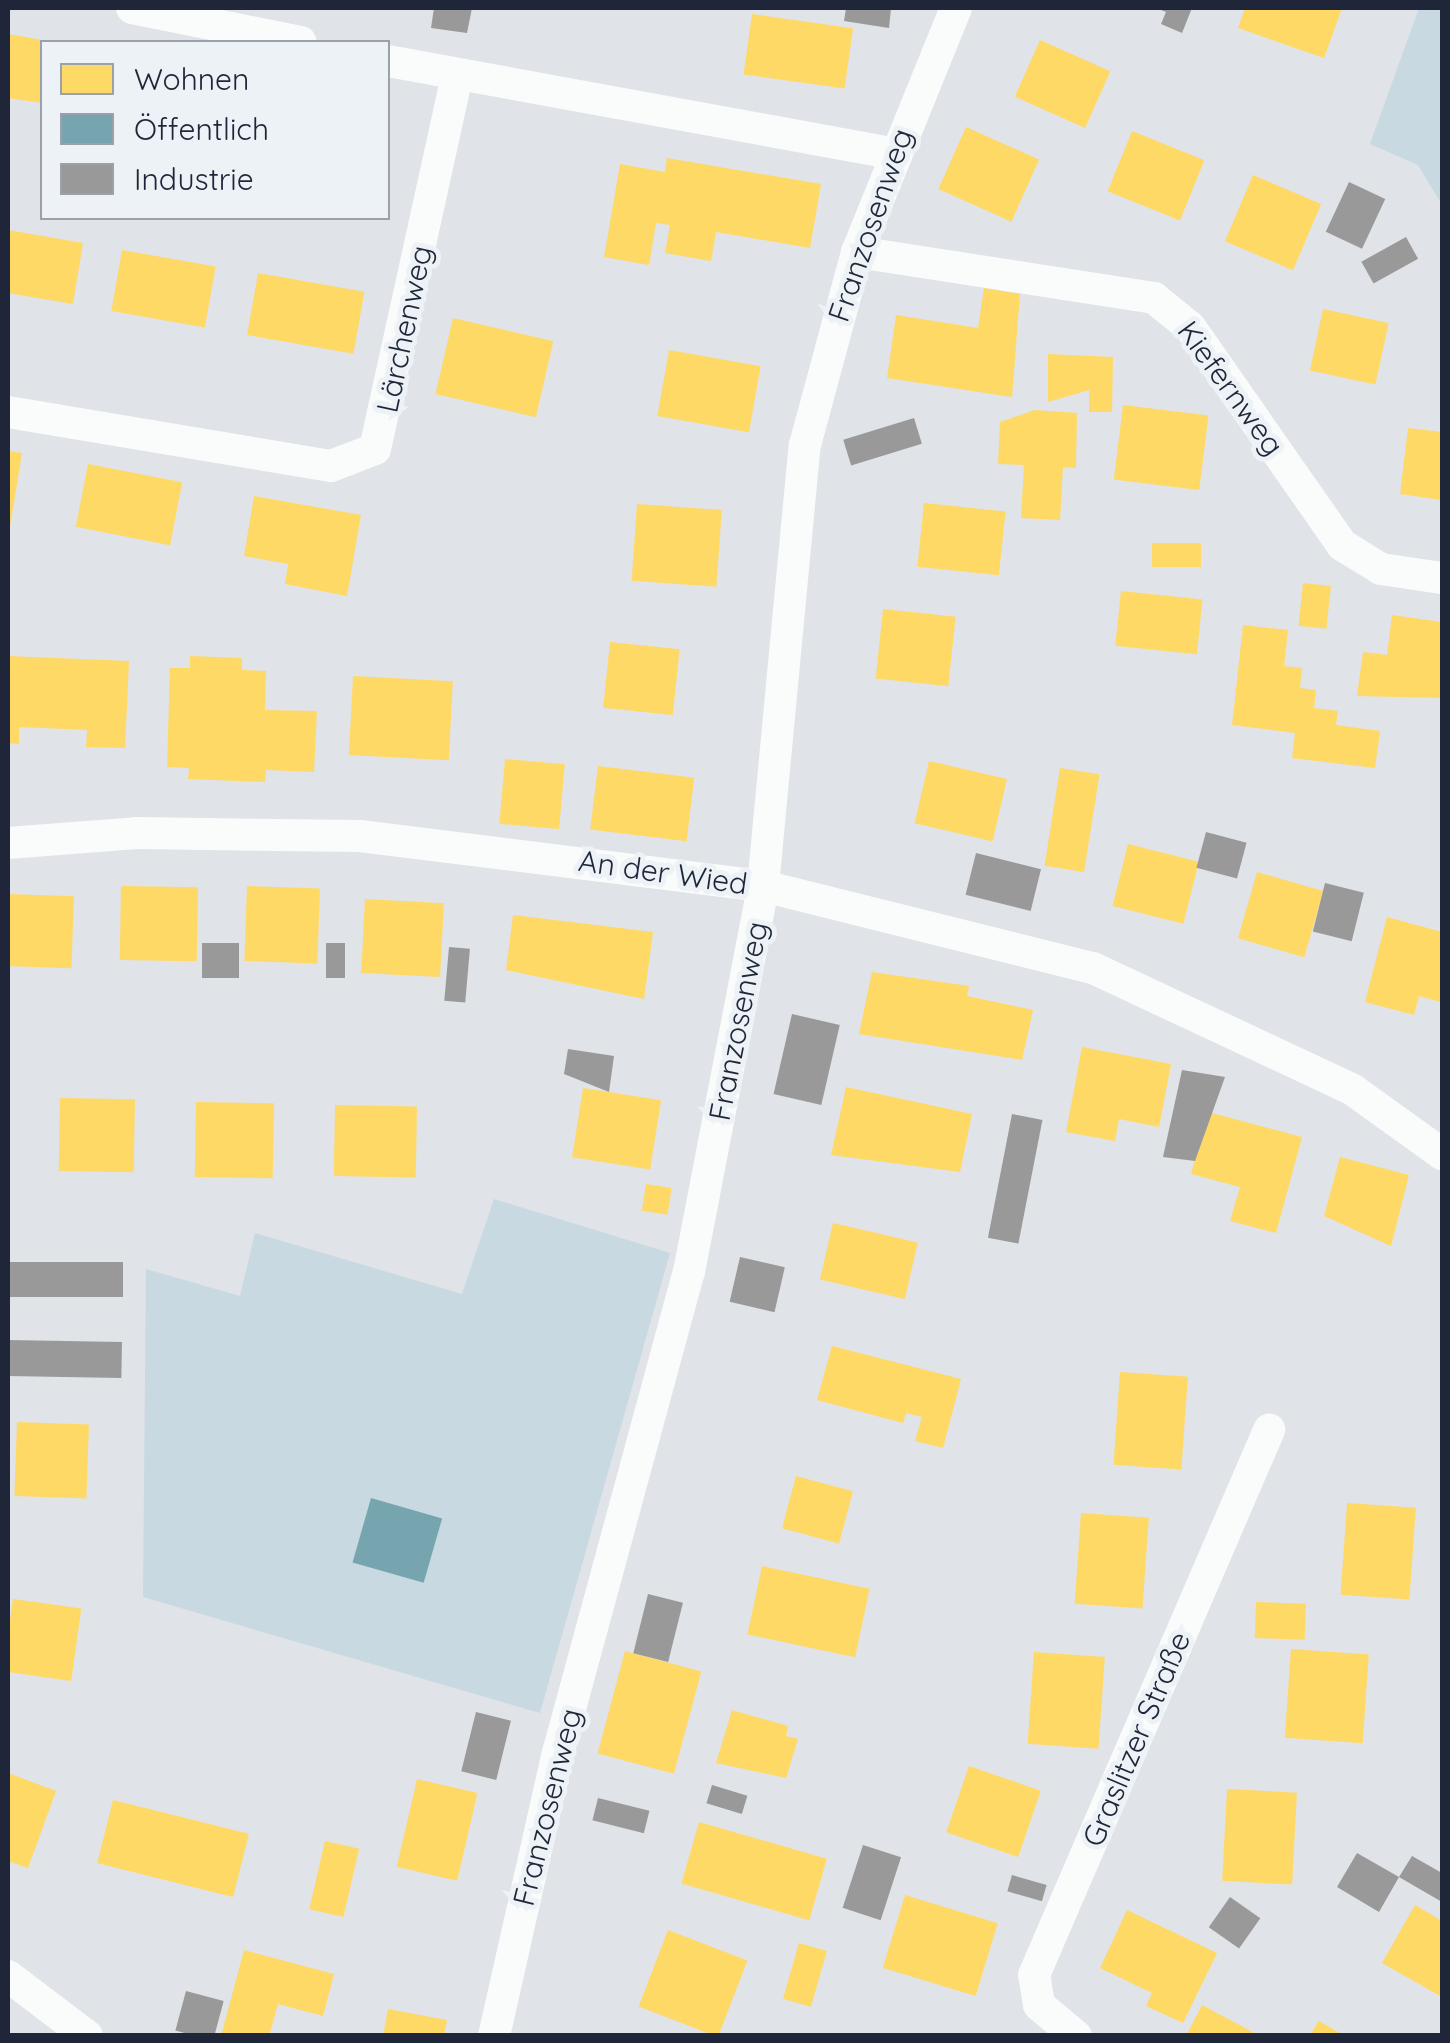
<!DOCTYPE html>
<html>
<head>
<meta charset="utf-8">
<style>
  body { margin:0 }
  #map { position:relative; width:1450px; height:2043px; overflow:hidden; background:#e0e3e7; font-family:Quicksand,sans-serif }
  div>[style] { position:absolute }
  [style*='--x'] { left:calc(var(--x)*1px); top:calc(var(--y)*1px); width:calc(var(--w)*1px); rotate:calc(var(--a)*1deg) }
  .green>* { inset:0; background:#c8d9e1 }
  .homes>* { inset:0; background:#ffd966; transform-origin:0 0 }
  .public>* { inset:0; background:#76a5af; transform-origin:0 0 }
  .industry>* { inset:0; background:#999; transform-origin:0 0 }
  .minor>* { height:32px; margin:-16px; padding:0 16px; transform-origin:16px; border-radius:16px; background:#fafbfb }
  span { translate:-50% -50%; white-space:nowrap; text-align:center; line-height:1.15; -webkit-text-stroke:10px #edf2f6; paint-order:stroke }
  .street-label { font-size:30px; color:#1f2639 }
  .frame { position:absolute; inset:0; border:10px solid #1f2639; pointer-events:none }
  .legend { position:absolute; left:40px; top:40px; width:350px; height:180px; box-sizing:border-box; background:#edf2f6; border:2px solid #9ba0aa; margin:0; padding:12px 18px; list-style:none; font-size:30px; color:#1f2639 }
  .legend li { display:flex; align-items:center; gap:20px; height:50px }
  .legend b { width:50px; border:2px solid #9ba0aa }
</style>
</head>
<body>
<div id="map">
  <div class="green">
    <div style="clip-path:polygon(1419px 8px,1442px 8px,1442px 205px,1418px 165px,1370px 144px)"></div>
    <div style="clip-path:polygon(494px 1199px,670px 1253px,540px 1713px,143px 1597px,146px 1269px,240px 1296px,255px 1233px,462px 1294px)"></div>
  </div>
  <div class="homes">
    <div style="clip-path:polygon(1245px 8px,1342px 8px,1324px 58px,1238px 28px)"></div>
    <div style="left:752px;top:14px;width:102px;height:61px;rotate:8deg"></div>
    <div style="clip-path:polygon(8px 34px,42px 40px,42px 103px,8px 98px)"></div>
    <div style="left:1040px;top:40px;width:77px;height:62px;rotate:24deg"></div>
    <div style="left:966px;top:127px;width:80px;height:68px;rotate:24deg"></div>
    <div style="left:1132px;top:131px;width:78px;height:65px;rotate:22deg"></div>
    <div style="clip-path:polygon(667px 158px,821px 184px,810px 248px,716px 232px,711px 261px,665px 253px,670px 225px,656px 223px,649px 265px,604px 257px,620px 164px,665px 172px)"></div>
    <div style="left:1253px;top:175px;width:74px;height:72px;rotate:23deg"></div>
    <div style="clip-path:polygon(8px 230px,83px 243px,73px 304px,8px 293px)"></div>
    <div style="left:122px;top:250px;width:95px;height:62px;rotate:10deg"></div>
    <div style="left:258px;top:273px;width:108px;height:63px;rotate:10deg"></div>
    <div style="clip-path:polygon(984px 288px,1020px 294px,1012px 397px,887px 378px,896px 315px,978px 328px)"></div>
    <div style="left:1323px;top:309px;width:67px;height:63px;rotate:12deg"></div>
    <div style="left:453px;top:318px;width:103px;height:78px;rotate:13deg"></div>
    <div style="left:669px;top:350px;width:93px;height:67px;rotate:10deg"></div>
    <div style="clip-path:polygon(1048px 354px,1113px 357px,1112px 412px,1089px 412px,1089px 390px,1048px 402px)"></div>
    <div style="left:1123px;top:405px;width:86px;height:75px;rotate:7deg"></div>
    <div style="clip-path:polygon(1035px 410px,1077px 413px,1076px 468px,1063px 467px,1060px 520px,1021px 518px,1024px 465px,998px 464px,1000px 422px)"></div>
    <div style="clip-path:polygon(1408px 428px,1442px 432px,1442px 500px,1400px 494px)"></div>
    <div style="clip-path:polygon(8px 451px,22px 453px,10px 527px,8px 527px)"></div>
    <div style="left:88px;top:464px;width:96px;height:64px;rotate:11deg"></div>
    <div style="clip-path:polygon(254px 496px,361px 515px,347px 596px,285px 584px,288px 564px,244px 556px)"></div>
    <div style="left:924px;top:503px;width:82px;height:64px;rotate:6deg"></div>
    <div style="left:637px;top:504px;width:85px;height:77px;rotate:4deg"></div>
    <div style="left:1152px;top:543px;width:49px;height:24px"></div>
    <div style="left:1303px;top:583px;width:28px;height:43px;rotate:6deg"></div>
    <div style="left:1121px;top:591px;width:82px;height:55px;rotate:6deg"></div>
    <div style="left:883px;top:609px;width:73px;height:70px;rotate:6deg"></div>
    <div style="clip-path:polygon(1392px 615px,1442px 622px,1442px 698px,1357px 696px,1363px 652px,1387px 655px)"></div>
    <div style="clip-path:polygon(1243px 625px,1288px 630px,1284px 666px,1302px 668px,1300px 688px,1316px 690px,1314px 708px,1338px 711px,1336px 725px,1380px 731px,1375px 768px,1292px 758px,1295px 733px,1232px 725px)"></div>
    <div style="left:610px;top:642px;width:70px;height:66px;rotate:6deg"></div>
    <div style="clip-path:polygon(8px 656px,129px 661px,125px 748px,86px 747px,87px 730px,19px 727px,19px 744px,8px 743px)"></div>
    <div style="clip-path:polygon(190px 656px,242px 658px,242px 670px,266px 671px,265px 710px,317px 711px,314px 772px,266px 770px,265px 782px,188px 779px,189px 768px,167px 767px,170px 668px,190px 668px)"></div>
    <div style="left:353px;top:676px;width:100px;height:79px;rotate:3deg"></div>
    <div style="left:505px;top:759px;width:60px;height:65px;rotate:5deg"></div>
    <div style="left:929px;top:761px;width:80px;height:64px;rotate:13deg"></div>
    <div style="left:598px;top:766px;width:97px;height:64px;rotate:7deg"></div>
    <div style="left:1060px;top:768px;width:40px;height:99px;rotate:9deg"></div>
    <div style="left:1128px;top:844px;width:73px;height:64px;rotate:14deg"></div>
    <div style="left:1257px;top:872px;width:69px;height:69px;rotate:16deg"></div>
    <div style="left:121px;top:886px;width:77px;height:74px;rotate:1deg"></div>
    <div style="left:247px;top:886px;width:73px;height:75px;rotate:2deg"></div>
    <div style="left:8px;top:894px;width:66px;height:72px;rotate:2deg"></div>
    <div style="left:365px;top:899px;width:79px;height:74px;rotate:3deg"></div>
    <div style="clip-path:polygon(513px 915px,653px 932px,644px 999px,506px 970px)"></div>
    <div style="clip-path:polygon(1387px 917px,1442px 932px,1441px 1002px,1419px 996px,1414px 1015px,1365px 1002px)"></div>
    <div style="clip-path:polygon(872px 972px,969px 986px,967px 996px,1033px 1010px,1022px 1060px,859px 1034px)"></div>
    <div style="clip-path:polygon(1082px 1047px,1171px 1064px,1159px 1127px,1119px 1119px,1115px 1141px,1066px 1132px)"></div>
    <div style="clip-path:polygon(846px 1087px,972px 1114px,960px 1172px,831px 1155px)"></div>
    <div style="left:583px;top:1088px;width:79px;height:70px;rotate:9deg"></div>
    <div style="left:60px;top:1098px;width:75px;height:73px;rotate:1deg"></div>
    <div style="left:196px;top:1102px;width:78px;height:75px;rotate:1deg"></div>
    <div style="left:335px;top:1105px;width:82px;height:71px;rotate:1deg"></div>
    <div style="clip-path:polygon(1208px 1112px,1302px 1137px,1276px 1233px,1230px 1221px,1240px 1187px,1191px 1174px)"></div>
    <div style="clip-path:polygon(1340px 1157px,1409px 1175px,1391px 1246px,1324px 1216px)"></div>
    <div style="left:646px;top:1184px;width:26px;height:27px;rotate:9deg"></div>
    <div style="left:833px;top:1223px;width:87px;height:58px;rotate:13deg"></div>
    <div style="clip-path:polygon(832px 1346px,961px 1379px,943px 1448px,915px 1441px,922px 1417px,906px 1413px,903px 1423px,817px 1400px)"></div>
    <div style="left:1120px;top:1372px;width:68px;height:93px;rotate:4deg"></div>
    <div style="left:17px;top:1422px;width:72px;height:74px;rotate:2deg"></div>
    <div style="left:796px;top:1476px;width:59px;height:54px;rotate:15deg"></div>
    <div style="left:1347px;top:1503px;width:69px;height:92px;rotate:4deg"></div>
    <div style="left:1081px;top:1513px;width:68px;height:91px;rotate:4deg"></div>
    <div style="left:762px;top:1566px;width:110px;height:70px;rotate:12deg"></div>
    <div style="left:13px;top:1599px;width:69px;height:73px;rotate:8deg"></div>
    <div style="left:1256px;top:1602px;width:50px;height:36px;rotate:2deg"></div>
    <div style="left:1291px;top:1649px;width:78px;height:89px;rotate:4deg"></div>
    <div style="left:625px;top:1651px;width:79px;height:106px;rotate:15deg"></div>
    <div style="left:1034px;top:1652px;width:71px;height:92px;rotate:4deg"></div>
    <div style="clip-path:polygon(732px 1710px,788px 1726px,786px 1736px,798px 1739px,786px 1778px,716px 1763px)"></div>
    <div style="left:969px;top:1766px;width:76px;height:70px;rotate:19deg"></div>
    <div style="clip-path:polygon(8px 1773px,56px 1791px,28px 1868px,8px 1861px)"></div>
    <div style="left:417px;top:1779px;width:62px;height:90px;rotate:13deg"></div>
    <div style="left:1227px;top:1789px;width:70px;height:92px;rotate:3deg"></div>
    <div style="left:113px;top:1800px;width:140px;height:65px;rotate:14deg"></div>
    <div style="left:699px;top:1822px;width:133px;height:64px;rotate:16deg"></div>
    <div style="left:325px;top:1841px;width:35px;height:70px;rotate:13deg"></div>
    <div style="left:905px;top:1895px;width:97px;height:76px;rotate:17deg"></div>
    <div style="clip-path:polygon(1415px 1905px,1442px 1921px,1442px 1997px,1382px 1963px)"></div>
    <div style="clip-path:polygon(1127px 1910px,1217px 1953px,1183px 2023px,1146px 2006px,1152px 1993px,1100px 1968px)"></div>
    <div style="left:668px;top:1930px;width:85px;height:82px;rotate:21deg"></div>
    <div style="left:799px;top:1943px;width:29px;height:58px;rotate:16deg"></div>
    <div style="clip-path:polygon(244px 1950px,334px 1974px,323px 2016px,278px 2004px,269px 2036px,221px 2036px)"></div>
    <div style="clip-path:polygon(1202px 2005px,1260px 2036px,1186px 2036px)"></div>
    <div style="clip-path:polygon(388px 2009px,447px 2020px,444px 2036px,383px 2036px)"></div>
    <div style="clip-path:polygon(1319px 2021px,1345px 2036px,1309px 2036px)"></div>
  </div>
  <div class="public">
    <div style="left:371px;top:1498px;width:74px;height:67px;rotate:16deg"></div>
  </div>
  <div class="industry">
    <div style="clip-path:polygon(434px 8px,472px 8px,467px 33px,431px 28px)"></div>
    <div style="clip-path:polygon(846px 8px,891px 8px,889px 28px,844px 21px)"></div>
    <div style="clip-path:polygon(1156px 8px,1192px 8px,1182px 33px,1161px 24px,1166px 12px)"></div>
    <div style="left:1349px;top:182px;width:40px;height:55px;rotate:25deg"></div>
    <div style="left:1406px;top:237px;width:25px;height:51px;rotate:61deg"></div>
    <div style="left:914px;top:418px;width:27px;height:74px;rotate:73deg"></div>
    <div style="left:1206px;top:832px;width:42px;height:37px;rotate:15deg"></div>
    <div style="left:976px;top:853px;width:67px;height:43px;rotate:14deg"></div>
    <div style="left:1325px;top:883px;width:40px;height:50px;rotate:14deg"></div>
    <div style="left:202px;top:943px;width:37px;height:35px"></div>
    <div style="left:326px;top:943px;width:19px;height:35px"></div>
    <div style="left:449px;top:947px;width:21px;height:54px;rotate:5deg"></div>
    <div style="left:792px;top:1014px;width:49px;height:82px;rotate:13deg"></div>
    <div style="clip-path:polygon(568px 1049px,614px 1056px,609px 1092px,564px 1074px)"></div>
    <div style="clip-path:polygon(1182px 1070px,1225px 1077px,1195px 1161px,1163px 1157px)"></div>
    <div style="left:1012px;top:1114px;width:31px;height:126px;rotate:11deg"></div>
    <div style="left:740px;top:1257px;width:46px;height:46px;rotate:13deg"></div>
    <div style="left:8px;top:1262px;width:115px;height:35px"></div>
    <div style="left:8px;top:1340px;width:114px;height:36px;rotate:1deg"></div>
    <div style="left:648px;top:1594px;width:36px;height:61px;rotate:14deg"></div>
    <div style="left:476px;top:1712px;width:36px;height:61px;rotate:14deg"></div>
    <div style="left:712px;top:1785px;width:37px;height:19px;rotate:17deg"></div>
    <div style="left:598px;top:1798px;width:53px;height:23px;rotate:14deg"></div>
    <div style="left:863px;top:1845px;width:40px;height:66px;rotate:18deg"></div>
    <div style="clip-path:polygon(1357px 1853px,1399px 1877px,1412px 1856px,1442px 1873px,1442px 1902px,1399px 1877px,1379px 1912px,1337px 1887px)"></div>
    <div style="left:1012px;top:1875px;width:36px;height:17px;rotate:16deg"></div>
    <div style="left:1230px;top:1897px;width:37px;height:37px;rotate:35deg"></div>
    <div style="left:186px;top:1991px;width:39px;height:41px;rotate:15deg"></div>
  </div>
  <div class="minor">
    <div style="--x:132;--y:8;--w:172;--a:11.4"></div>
    <div style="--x:388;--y:61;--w:511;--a:10.36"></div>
    <div style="--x:857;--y:252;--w:301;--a:8.8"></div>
    <div style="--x:1154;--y:298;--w:46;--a:38.9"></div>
    <div style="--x:1190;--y:327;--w:266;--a:55.1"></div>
    <div style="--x:1342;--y:545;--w:46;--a:31.6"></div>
    <div style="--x:1381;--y:569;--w:62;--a:8.4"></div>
    <div style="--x:8;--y:412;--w:327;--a:9.5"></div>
    <div style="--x:331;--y:466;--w:47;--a:-21.1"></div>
    <div style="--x:375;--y:449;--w:383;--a:-77.6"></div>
    <div style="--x:8;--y:843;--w:129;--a:-4.4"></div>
    <div style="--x:137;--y:833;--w:223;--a:0.8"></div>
    <div style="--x:360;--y:836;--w:406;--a:7.1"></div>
    <div style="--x:763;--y:886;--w:340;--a:14"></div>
    <div style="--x:1093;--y:968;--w:287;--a:25.1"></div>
    <div style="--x:1353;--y:1090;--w:110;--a:35.7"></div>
    <div style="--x:8;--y:1976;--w:99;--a:37.2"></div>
    <div style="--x:494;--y:2036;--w:290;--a:-77.3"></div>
    <div style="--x:558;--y:1753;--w:499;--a:-74.8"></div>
    <div style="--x:689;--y:1272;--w:393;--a:-79.1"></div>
    <div style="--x:763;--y:886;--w:443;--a:-84.6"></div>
    <div style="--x:805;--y:445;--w:200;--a:-74.9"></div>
    <div style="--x:857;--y:252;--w:263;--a:-67.9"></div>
    <div style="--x:1076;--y:2036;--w:48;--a:-140"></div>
    <div style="--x:1039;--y:2005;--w:30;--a:-99"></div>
    <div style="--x:1034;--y:1975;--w:594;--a:-66.67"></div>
  </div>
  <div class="street-label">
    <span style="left:870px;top:225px;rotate:-71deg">Franzosenweg</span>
    <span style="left:404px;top:329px;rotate:-78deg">Lärchenweg</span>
    <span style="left:1231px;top:388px;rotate:54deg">Kiefernweg</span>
    <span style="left:663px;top:872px;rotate:8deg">An der Wied</span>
    <span style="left:738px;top:1021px;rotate:-79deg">Franzosenweg</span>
    <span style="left:1136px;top:1739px;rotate:-67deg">Graslitzer Straße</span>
    <span style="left:547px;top:1807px;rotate:-76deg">Franzosenweg</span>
  </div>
  <div class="frame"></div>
  <ul class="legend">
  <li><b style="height:28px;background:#ffd966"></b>Wohnen</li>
  <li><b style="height:28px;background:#76a5af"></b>Öffentlich</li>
  <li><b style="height:28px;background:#999"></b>Industrie</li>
  </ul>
</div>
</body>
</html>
